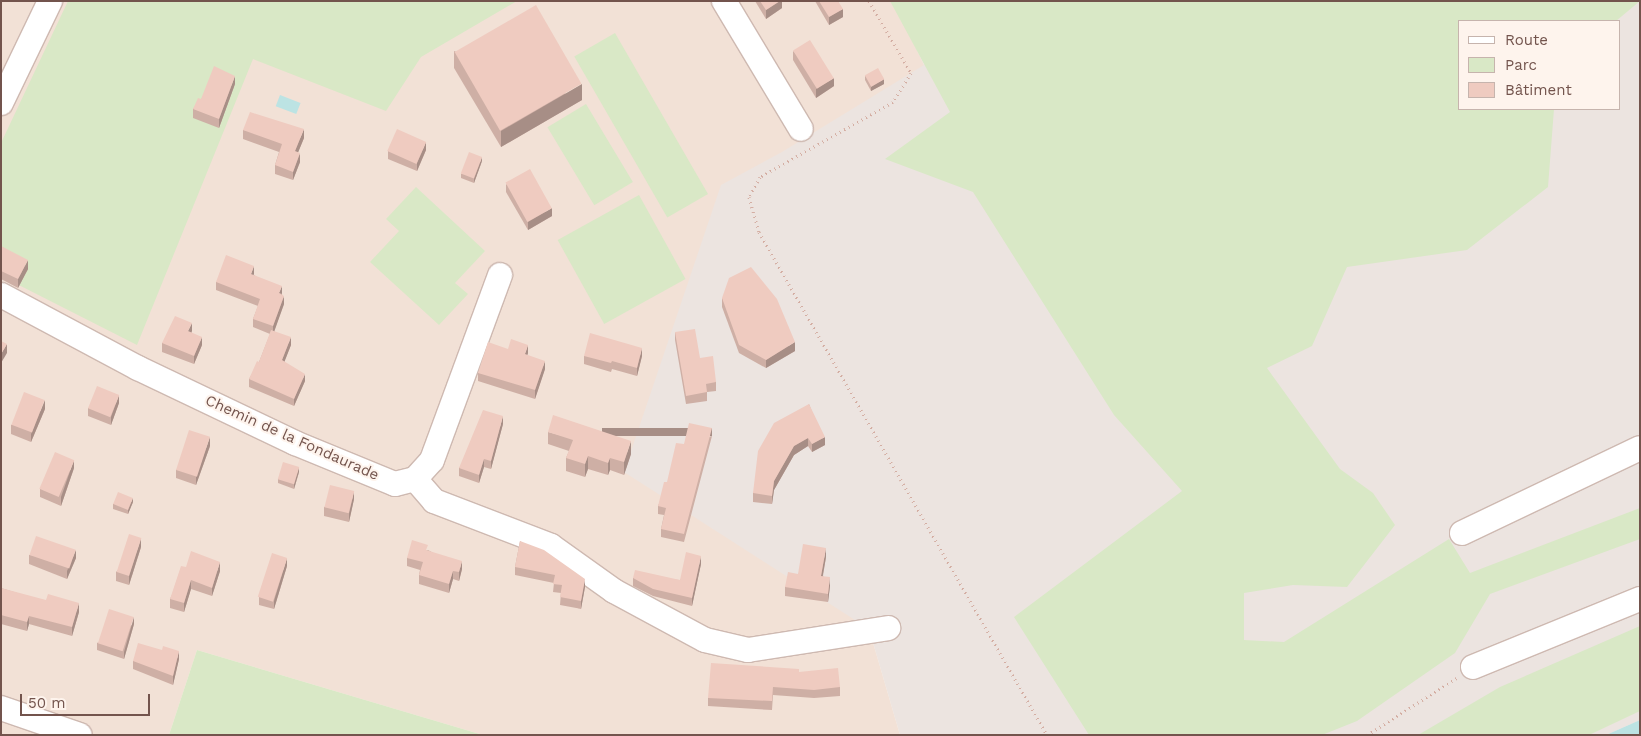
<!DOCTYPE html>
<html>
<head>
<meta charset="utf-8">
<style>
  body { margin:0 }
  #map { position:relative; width:1641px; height:736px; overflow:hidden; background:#fbf0e7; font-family:"Work Sans",sans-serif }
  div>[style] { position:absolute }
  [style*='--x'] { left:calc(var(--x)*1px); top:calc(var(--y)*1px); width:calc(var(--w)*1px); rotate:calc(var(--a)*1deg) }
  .residential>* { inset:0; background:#f2e1d6 }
  .industrial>* { inset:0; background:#ece4e0 }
  .green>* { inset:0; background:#d9e8c6; transform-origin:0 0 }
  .water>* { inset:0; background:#bce3e3; transform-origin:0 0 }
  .path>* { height:3px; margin-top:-1.5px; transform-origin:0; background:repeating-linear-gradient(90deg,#d4aea3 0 1px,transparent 0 5px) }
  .roads { filter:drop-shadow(1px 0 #ceb9b1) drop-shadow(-1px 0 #ceb9b1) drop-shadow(0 1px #ceb9b1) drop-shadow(0 -1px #ceb9b1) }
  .minor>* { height:24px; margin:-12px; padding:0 12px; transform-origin:12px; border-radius:12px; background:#fff }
  .wall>* { inset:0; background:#ceafa5 }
  .shaded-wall>* { inset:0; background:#a78e86; transform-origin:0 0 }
  .building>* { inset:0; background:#efcbc0; transform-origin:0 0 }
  span { translate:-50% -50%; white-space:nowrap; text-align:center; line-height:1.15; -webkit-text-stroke:4px #fef4ed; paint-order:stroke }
  .street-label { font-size:15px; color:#73544d }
  .frame { position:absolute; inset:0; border:2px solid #73544d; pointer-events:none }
  .legend { position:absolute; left:1458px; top:20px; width:162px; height:90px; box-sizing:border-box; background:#fef4ed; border:1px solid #c6b4ad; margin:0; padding:6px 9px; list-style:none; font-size:15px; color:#73544d }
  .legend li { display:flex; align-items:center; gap:10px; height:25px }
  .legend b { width:25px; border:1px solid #c6b4ad }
  .scale { position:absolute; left:20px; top:694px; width:130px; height:22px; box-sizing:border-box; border:2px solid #73544d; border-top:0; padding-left:6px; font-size:15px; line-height:18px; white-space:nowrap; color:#73544d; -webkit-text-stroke:4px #fef4ed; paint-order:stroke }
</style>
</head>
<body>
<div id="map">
  <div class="residential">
    <div style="clip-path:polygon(1px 1px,893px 1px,928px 73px,869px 629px,900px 735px,483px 735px,197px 650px,169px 735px,1px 735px)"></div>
  </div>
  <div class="industrial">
    <div style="clip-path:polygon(evenodd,893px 1px,1640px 1px,1640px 720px,1606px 735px,900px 735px,869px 629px,624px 472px,721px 185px,782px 152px,924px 65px,893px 1px,1460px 21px,1620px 21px,1620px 109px,1460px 109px,1460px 21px)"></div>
  </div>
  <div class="green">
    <div style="clip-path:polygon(68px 1px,517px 1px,421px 57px,386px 111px,253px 59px,137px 345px,1px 276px,1px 143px)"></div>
    <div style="clip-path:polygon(890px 1px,1640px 1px,1616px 21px,1460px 21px,1460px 109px,1554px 109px,1548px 187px,1467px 250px,1347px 267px,1312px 346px,1267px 368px,1340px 469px,1373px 493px,1395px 525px,1347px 587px,1293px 585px,1244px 593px,1244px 640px,1284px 642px,1449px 539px,1470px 573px,1640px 508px,1640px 539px,1490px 594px,1455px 653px,1357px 721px,1322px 735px,1089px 735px,1014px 617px,1182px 491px,1114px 415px,973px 192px,885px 159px,950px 112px)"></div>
    <div style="left:615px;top:33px;width:186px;height:47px;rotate:60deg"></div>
    <div style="left:586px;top:104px;width:91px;height:45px;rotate:59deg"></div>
    <div style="clip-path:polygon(416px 187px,485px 251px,455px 283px,468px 294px,439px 325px,370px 262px,399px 231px,386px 219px)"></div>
    <div style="left:639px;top:195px;width:96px;height:93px;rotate:61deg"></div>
    <div style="clip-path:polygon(1640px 626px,1640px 711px,1589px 735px,1418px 735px,1500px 687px)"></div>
    <div style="clip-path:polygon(197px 650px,483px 735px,169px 735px)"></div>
  </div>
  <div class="water">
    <div style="left:280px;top:95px;width:22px;height:12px;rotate:21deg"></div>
    <div style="clip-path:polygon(1640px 720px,1640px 735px,1606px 735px)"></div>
  </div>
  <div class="path">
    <div style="--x:869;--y:1;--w:83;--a:59.7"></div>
    <div style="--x:911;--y:73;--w:34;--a:122"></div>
    <div style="--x:893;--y:102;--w:153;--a:150.6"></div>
    <div style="--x:760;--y:177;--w:23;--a:119"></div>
    <div style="--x:749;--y:197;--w:36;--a:74"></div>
    <div style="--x:759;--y:232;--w:580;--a:60.21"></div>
    <div style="--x:1367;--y:735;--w:108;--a:-32.5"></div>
  </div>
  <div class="roads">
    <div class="minor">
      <div style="--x:724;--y:1;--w:149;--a:59"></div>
      <div style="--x:1;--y:103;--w:113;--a:-64.3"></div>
      <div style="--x:1;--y:295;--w:155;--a:28.1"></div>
      <div style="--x:138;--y:368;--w:174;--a:25.5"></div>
      <div style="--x:295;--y:443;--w:108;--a:22.3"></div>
      <div style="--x:395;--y:484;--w:21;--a:-14"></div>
      <div style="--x:415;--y:479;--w:29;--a:49"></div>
      <div style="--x:434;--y:501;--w:125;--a:21"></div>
      <div style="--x:551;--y:546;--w:77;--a:35.5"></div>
      <div style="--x:614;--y:591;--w:103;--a:28.3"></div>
      <div style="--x:705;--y:640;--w:44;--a:13.1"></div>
      <div style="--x:748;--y:650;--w:142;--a:-8.9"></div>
      <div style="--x:415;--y:479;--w:25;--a:-48"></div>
      <div style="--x:432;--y:460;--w:197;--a:-69.8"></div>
      <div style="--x:1462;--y:533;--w:197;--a:-25.5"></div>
      <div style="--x:1473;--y:667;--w:180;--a:-22.2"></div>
      <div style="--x:1;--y:708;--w:83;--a:18.9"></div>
    </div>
  </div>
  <div class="wall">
    <div style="clip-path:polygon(755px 1px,782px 1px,782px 8px,766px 19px)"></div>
    <div style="clip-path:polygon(815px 1px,838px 1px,843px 17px,829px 25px)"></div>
    <div style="clip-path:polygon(454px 51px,582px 100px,501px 147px,454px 68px)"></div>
    <div style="clip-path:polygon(793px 51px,834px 86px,816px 98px,793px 60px)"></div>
    <div style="clip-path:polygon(865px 76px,884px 84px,871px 91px,865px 80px)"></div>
    <div style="clip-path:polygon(235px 84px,219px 128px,193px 118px,193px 109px,201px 99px)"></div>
    <div style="clip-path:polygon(243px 130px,304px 138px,298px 152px,300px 162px,293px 180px,275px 174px,275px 165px,279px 152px,243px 139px)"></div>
    <div style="clip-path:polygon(426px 150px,417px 171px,388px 159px,388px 151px)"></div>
    <div style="clip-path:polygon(482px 161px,474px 183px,461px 178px,461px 174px)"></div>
    <div style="clip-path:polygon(506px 184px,552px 216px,528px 230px,506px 192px)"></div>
    <div style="clip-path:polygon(1px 246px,28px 269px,18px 288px,1px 279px)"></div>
    <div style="clip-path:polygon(254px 275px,282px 294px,284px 304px,274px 331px,291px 345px,284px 362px,305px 381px,294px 406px,249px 387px,249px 379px,259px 362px,270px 334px,253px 327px,253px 319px,258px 306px,216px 290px,216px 282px)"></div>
    <div style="clip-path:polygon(722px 298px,795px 351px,766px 368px,739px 353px,722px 307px)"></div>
    <div style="clip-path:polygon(192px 331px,191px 332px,202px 345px,194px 364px,162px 352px,162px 343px)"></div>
    <div style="clip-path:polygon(675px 332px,716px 382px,716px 391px,707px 392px,707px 401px,686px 404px,675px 340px)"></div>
    <div style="clip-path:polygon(508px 349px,528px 353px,527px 355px,545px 369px,535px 399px,478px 381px,478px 373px)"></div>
    <div style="clip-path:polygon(584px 356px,642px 356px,637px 376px,612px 369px,611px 372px,584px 364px)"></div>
    <div style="clip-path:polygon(119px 403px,111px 425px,88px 416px,88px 408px)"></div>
    <div style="clip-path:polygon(809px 404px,825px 445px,812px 452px,808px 446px,794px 455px,774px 490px,772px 504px,753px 502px,753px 493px)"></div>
    <div style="clip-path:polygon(45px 409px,31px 442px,11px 434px,11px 425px)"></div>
    <div style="clip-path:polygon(503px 424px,491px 469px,484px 467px,479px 483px,459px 476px,459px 468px)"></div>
    <div style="clip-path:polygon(548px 432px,631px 454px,624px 475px,610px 470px,608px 475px,588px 469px,585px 477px,566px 471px,566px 458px,569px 451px,548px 444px)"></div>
    <div style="clip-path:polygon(712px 436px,684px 542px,661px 537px,661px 529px,664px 515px,658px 514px,658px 506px,684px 444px)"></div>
    <div style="clip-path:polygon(210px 446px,196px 485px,176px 478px,176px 470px)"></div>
    <div style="clip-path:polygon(74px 468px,61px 506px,40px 497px,40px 489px)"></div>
    <div style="clip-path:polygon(299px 472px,294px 489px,278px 483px,278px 479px)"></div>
    <div style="clip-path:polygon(354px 499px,349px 522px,324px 516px,324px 507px)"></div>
    <div style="clip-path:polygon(133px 502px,128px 514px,113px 509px,113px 504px)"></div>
    <div style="clip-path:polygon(520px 541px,585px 587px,581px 609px,560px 605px,561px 593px,553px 592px,554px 583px,515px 575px,515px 567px)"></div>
    <div style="clip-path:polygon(141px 547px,129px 585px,116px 581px,116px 572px)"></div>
    <div style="clip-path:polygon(428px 550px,462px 569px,459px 581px,453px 579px,449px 593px,419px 584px,419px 575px,420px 570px,407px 566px,407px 558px)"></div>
    <div style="clip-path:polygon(29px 555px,76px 558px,67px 579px,29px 564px)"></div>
    <div style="clip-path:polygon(826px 557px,823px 576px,830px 586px,828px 602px,785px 596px,785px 587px,798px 574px)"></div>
    <div style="clip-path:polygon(701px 564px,692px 606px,653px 596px,633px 586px,633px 578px,680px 580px)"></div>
    <div style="clip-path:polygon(287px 566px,274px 609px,259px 605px,259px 597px)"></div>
    <div style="clip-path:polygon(186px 567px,220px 571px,212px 596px,191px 589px,184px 612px,170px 608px,170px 599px)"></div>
    <div style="clip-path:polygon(1px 588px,79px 612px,72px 636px,29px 624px,27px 631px,1px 624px)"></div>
    <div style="clip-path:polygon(134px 624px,124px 659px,97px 650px,97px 643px)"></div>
    <div style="clip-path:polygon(162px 650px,179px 659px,173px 685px,133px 669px,133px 661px)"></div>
    <div style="clip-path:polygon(799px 672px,840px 687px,840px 696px,814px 698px,773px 695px,772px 710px,708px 706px,708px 698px)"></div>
  </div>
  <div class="shaded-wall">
    <div style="clip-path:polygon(780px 1px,782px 1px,782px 8px,766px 19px,766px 10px)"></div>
    <div style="clip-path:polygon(843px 9px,843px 17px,829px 25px,829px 17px)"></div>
    <div style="clip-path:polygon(235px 76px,235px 84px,219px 128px,219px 119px)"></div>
    <div style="clip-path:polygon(834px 78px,834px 86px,816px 98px,816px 89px)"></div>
    <div style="clip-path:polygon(884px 79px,884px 84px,871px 91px,871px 87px)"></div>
    <div style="clip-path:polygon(582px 84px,582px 100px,501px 147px,501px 131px)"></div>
    <div style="clip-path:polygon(304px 129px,304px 138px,295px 160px,295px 151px)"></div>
    <div style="clip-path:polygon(426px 142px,426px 150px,417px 171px,417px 163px)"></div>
    <div style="clip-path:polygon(300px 153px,300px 162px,293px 180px,293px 172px)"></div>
    <div style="clip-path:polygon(482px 157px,482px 161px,474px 183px,474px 179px)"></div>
    <div style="clip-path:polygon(552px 208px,552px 216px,528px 230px,528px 222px)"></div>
    <div style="clip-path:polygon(28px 260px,28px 269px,18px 288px,18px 279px)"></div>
    <div style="clip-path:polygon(254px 266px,254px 274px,251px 282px,251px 274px)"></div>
    <div style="clip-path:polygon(282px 286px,282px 294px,279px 293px)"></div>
    <div style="clip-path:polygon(284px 296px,284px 304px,273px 335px,273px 326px)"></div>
    <div style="clip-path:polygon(192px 323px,192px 331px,188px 340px,188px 331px)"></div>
    <div style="clip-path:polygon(202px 337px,202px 345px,194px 364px,194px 356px)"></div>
    <div style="clip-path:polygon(291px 337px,291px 345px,282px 368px,282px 360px)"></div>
    <div style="clip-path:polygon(795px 342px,795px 351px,766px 368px,766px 360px)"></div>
    <div style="clip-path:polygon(7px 344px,7px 353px,1px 363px,1px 354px)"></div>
    <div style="clip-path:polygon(528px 345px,528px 353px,525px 363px,525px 354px)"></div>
    <div style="clip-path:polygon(642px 348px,642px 356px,637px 376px,637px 368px)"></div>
    <div style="clip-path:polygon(545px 361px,545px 369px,535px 399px,535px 390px)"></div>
    <div style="clip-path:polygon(305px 374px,305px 381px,294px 406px,294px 399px)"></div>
    <div style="clip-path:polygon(119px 395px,119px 403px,111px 425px,111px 417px)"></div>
    <div style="clip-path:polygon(45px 400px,45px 409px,31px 442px,31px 434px)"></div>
    <div style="clip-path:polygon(503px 416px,503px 424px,491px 469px,491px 461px)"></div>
    <div style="left:712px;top:428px;width:8px;height:110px;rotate:90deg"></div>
    <div style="clip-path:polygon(210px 437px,210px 446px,196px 485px,196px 477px)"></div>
    <div style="clip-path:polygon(825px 437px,825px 445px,812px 452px,812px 444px)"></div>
    <div style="clip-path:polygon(808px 438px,808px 446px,794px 455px,774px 490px,772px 504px,772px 496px,774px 481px,794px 446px)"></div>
    <div style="clip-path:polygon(631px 441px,631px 454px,624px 475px,624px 462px)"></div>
    <div style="clip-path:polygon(588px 456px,588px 469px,585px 477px,585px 464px)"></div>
    <div style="clip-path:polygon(610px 458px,610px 470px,608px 475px,608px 463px)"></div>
    <div style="clip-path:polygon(484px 459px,484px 467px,479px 483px,479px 475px)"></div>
    <div style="clip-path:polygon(74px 460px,74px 468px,61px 506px,61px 497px)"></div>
    <div style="clip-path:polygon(299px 467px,299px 472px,294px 489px,294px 484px)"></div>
    <div style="clip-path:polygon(354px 491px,354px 499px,349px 522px,349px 514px)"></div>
    <div style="clip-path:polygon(133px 498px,133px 502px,128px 514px,128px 510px)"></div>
    <div style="clip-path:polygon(141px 538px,141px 547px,129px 585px,129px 576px)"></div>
    <div style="clip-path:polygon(826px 548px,826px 557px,821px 585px,821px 576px)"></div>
    <div style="clip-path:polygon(76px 550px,76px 558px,67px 579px,67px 571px)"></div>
    <div style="clip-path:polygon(701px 556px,701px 564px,692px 606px,692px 598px)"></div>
    <div style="clip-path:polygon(287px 558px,287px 566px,274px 609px,274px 601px)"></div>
    <div style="clip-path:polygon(462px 561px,462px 569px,459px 581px,459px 572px)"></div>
    <div style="clip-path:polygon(220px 562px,220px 571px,212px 596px,212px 588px)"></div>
    <div style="clip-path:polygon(453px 571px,453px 579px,449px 593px,449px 584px)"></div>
    <div style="clip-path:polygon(830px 577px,830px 586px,828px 602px,828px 594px)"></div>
    <div style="clip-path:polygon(585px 579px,585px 587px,581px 609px,581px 601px)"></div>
    <div style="clip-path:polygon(191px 580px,191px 589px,184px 612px,184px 603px)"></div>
    <div style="clip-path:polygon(79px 603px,79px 612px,72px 636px,72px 627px)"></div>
    <div style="clip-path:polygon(29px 616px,29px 624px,27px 631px,27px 622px)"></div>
    <div style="clip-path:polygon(134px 617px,134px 624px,124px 659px,124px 652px)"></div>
    <div style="clip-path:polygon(179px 651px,179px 659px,173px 685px,173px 676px)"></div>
  </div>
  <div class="building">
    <div style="clip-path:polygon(760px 1px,780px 1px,766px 10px)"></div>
    <div style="clip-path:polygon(819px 1px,838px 1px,843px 9px,829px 17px)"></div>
    <div style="left:536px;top:5px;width:91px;height:94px;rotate:60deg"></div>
    <div style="left:810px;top:40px;width:45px;height:20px;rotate:58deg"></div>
    <div style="clip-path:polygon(214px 66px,235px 76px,219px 119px,193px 109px,198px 98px,201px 99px)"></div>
    <div style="left:878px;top:68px;width:13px;height:15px;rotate:61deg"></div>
    <div style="clip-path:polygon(250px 112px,304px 129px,295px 151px,300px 153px,293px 172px,275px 165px,282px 144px,243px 130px)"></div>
    <div style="left:397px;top:129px;width:32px;height:24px;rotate:24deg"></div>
    <div style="left:469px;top:152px;width:14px;height:23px;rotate:21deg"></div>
    <div style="left:530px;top:169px;width:45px;height:28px;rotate:61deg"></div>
    <div style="clip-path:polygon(1px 246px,28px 260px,18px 279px,1px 271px)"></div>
    <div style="clip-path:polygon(226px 255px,254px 266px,251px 274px,282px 286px,279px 293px,284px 296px,273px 326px,253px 319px,260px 299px,216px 282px)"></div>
    <div style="clip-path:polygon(751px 267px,777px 299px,795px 342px,766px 360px,739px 345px,722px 298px,729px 278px)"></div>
    <div style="clip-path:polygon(175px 316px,192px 323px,188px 331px,202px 337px,194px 356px,162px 343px)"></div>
    <div style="clip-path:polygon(695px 329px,700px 358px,713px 356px,716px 382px,706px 384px,707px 392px,686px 396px,675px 332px)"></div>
    <div style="clip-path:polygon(271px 330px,291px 337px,282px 360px,305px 374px,294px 399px,249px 379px,257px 361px,259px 362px)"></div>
    <div style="clip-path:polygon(590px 333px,642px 348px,637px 368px,612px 361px,611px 363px,584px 356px)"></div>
    <div style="clip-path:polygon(511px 339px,528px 345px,525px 354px,545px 361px,535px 390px,478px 373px,488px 342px,508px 349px)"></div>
    <div style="clip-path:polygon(1px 341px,7px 344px,1px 354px)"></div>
    <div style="left:97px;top:386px;width:24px;height:24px;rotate:22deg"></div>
    <div style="left:24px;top:392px;width:22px;height:35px;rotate:21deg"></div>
    <div style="clip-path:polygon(809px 404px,825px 437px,812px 444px,808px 438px,794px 446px,774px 481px,772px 496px,753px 493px,758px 451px,774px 423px)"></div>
    <div style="clip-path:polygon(483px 410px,503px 416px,491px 461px,484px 459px,479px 475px,459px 468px)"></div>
    <div style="clip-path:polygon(553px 415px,631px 441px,624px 462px,610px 458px,608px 463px,588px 456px,585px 464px,566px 458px,573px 440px,548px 432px)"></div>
    <div style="clip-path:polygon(689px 423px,712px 428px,684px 534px,661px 529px,666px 508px,658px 506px,664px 482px,667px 482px,676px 443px,684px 444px)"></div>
    <div style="left:189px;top:430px;width:22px;height:42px;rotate:18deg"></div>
    <div style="left:55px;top:452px;width:21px;height:40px;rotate:23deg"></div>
    <div style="left:283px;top:462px;width:17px;height:18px;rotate:17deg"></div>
    <div style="left:330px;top:485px;width:25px;height:23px;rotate:14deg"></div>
    <div style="left:118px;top:492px;width:16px;height:13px;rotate:22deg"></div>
    <div style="left:129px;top:534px;width:13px;height:40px;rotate:18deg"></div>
    <div style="left:36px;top:536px;width:42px;height:20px;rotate:19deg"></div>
    <div style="clip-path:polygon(412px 540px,428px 545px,426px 550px,462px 561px,459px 572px,453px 571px,449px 584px,419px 575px,423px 562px,407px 558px)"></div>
    <div style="clip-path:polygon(520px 541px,544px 550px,585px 579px,581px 601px,560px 597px,562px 585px,553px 584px,555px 575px,515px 567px)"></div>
    <div style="clip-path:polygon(803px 544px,826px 548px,821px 576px,830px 577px,828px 594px,785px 587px,788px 572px,798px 574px)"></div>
    <div style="clip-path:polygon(191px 551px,220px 562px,212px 588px,191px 580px,184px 603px,170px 599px,181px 566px,186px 567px)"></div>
    <div style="clip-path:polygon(686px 552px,701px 556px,692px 598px,653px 589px,633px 578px,635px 570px,680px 580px)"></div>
    <div style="left:272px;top:553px;width:16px;height:46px;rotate:18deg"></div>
    <div style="clip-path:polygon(1px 588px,46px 600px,48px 594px,79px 603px,72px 627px,29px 616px,27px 622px,1px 615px)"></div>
    <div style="left:109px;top:609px;width:26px;height:36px;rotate:18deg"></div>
    <div style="clip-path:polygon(138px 643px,162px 650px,163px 646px,179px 651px,173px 676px,133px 661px)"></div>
    <div style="clip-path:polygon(711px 663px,799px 669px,799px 672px,838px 668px,840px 687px,814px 690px,773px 687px,772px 701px,708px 698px)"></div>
  </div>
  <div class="street-label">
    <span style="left:292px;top:438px;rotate:24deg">Chemin de la Fondaurade</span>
  </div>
  <div class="frame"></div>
  <ul class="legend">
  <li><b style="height:6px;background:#fff"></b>Route</li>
  <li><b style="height:14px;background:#d9e8c6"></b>Parc</li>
  <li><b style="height:14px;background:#efcbc0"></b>Bâtiment</li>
  </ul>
  <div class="scale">50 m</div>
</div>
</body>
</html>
